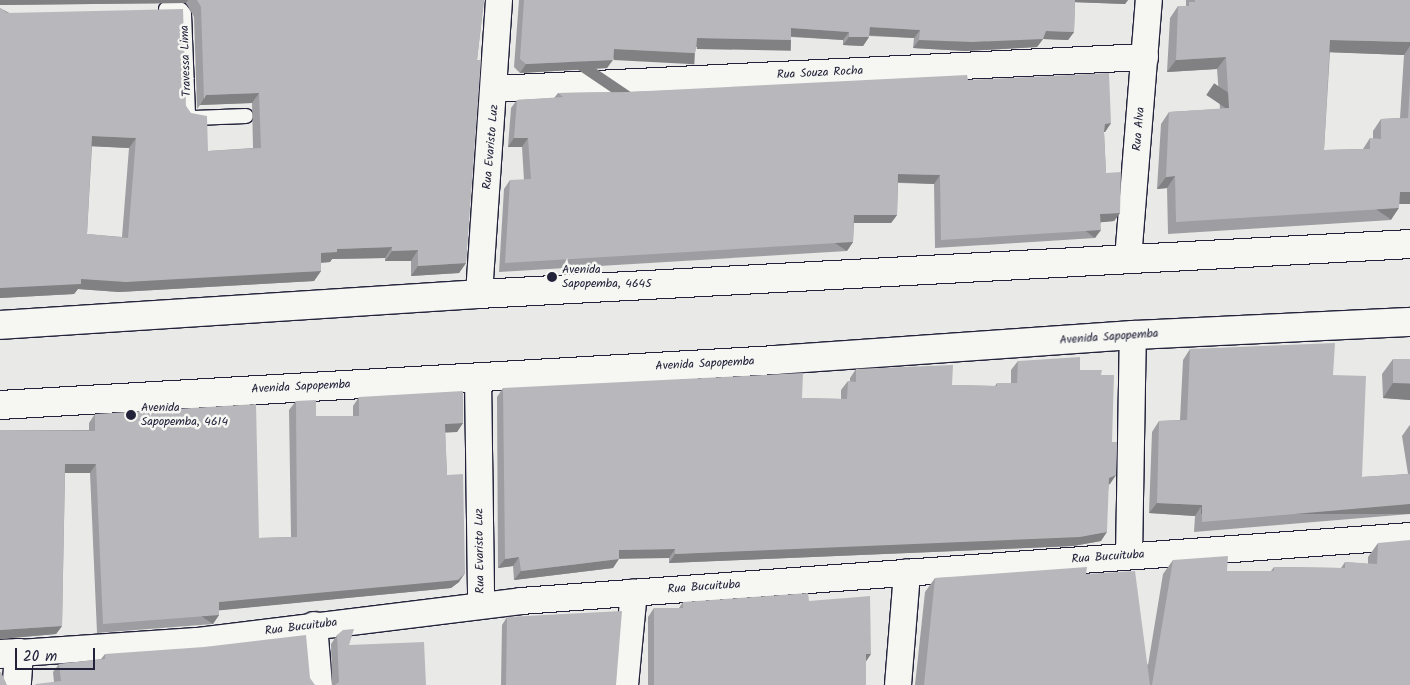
<!DOCTYPE html>
<html>
<head>
<meta charset="utf-8">
<style>
  body { margin:0 }
  #map { position:relative; width:1410px; height:685px; overflow:hidden; background:#e9e9e7; font-family:Kalam,sans-serif }
  div>[style] { position:absolute }
  [style*='--x'] { left:calc(var(--x)*1px); top:calc(var(--y)*1px); width:calc(var(--w)*1px); rotate:calc(var(--a)*1deg) }
  .roads { filter:drop-shadow(1px 0 #22223b) drop-shadow(-1px 0 #22223b) drop-shadow(0 1px #22223b) drop-shadow(0 -1px #22223b) }
  .service>* { height:14px; margin:-7px; padding:0 7px; transform-origin:7px; border-radius:7px; background:#f6f6f2 }
  .minor>* { height:26px; margin:-13px; padding:0 13px; transform-origin:13px; border-radius:13px; background:#f6f6f2 }
  .tertiary>* { height:28px; margin:-14px; padding:0 14px; transform-origin:14px; border-radius:14px; background:#f6f6f2 }
  .secondary>* { height:28px; margin:-14px; padding:0 14px; transform-origin:14px; border-radius:14px; background:#f6f6f2 }
  .wall>* { inset:0; background:#9e9ea2 }
  .shaded-wall>* { inset:0; background:#818184; transform-origin:0 0 }
  .building>* { inset:0; background:#b8b8bc; transform-origin:0 0 }
  .dots>* { width:14px; height:14px; translate:-50% -50%; box-sizing:border-box; border:2px solid #f6f6f2; border-radius:50% }
  span { translate:-50% -50%; white-space:nowrap; text-align:center; line-height:1.15; -webkit-text-stroke:5px #f6f6f2; paint-order:stroke }
  .street-label { font-size:12px; color:#22223b }
  .poi-label { font-size:12px; color:#22223b }
  .left { translate:0 -50%; text-align:left }
  .scale { position:absolute; left:15px; top:648px; width:80px; height:22px; box-sizing:border-box; border:2px solid #22223b; border-top:0; padding-left:6px; font-size:15px; line-height:18px; white-space:nowrap; color:#22223b; -webkit-text-stroke:4px #f6f6f2; paint-order:stroke }
</style>
</head>
<body>
<div id="map">
  <div class="roads">
    <div class="service">
      <div style="--x:166;--y:9;--w:15;--a:4"></div>
      <div style="--x:181;--y:10;--w:5;--a:53"></div>
      <div style="--x:184;--y:14;--w:101;--a:87.7"></div>
      <div style="--x:188;--y:115;--w:7;--a:27"></div>
      <div style="--x:194;--y:118;--w:52;--a:-2.2"></div>
    </div>
    <div class="minor">
      <div style="--x:495;--y:89;--w:651;--a:-2.82"></div>
      <div style="--x:1128;--y:259;--w:260;--a:-85.4"></div>
      <div style="--x:479;--y:294;--w:295;--a:-86.1"></div>
      <div style="--x:478;--y:377;--w:228;--a:89.2"></div>
      <div style="--x:1129;--y:556;--w:221;--a:-89"></div>
      <div style="--x:314;--y:625;--w:60;--a:85.2"></div>
      <div style="--x:19;--y:653;--w:178;--a:-3.9"></div>
      <div style="--x:197;--y:641;--w:326;--a:-7"></div>
      <div style="--x:521;--y:601;--w:891;--a:-4.18"></div>
      <div style="--x:625;--y:685;--w:93;--a:-84.5"></div>
      <div style="--x:898;--y:685;--w:113;--a:-85.4"></div>
    </div>
    <div class="tertiary">
      <div style="--x:0;--y:654;--w:19;--a:-3"></div>
      <div style="--x:19;--y:653;--w:32;--a:94"></div>
    </div>
    <div class="secondary">
      <div style="--x:0;--y:325;--w:480;--a:-3.7"></div>
      <div style="--x:479;--y:294;--w:932;--a:-3.07"></div>
      <div style="--x:0;--y:405;--w:776;--a:-3.32"></div>
      <div style="--x:775;--y:360;--w:359;--a:-4"></div>
      <div style="--x:1133;--y:335;--w:277;--a:-2.7"></div>
    </div>
  </div>
  <div class="wall">
    <div style="clip-path:polygon(evenodd,0 0,484px 0,477px 60px,466px 263px,459px 273px,411px 276px,411px 261px,385px 261px,385px 258px,332px 259px,330px 262px,321px 263px,321px 271px,314px 281px,119px 292px,78px 289px,74px 294px,0 298px,0 8px,186px 106px,208px 151px,253px 148px,252px 103px,200px 105px,197px 109px,194px 17px,186px 3px,0 5px,0 0,92px 146px,129px 148px,122px 237px,87px 234px,92px 146px)"></div>
    <div style="clip-path:polygon(519px 0,1128px 0,1125px 4px,1075px 2px,1074px 32px,1068px 40px,1043px 39px,1037px 47px,966px 51px,913px 48px,914px 38px,869px 36px,869px 37px,863px 46px,843px 45px,843px 40px,791px 37px,791px 40px,785px 49px,696px 47px,695px 53px,689px 62px,613px 58px,607px 68px,520px 73px,514px 67px)"></div>
    <div style="clip-path:polygon(evenodd,1186px 0,1410px 0,1410px 204px,1399px 204px,1391px 220px,1168px 234px,1167px 188px,1157px 189px,1161px 124px,1169px 112px,1220px 109px,1217px 69px,1167px 72px,1170px 18px,1178px 6px,1186px 6px,1186px 0,1330px 52px,1404px 55px,1400px 118px,1381px 119px,1373px 131px,1373px 139px,1370px 138px,1363px 149px,1324px 150px,1330px 52px)"></div>
    <div style="clip-path:polygon(968px 80px,1111px 123px,1105px 132px,1104px 132px,1106px 173px,1120px 213px,1114px 221px,1101px 222px,1095px 238px,935px 248px,934px 184px,898px 183px,897px 215px,891px 223px,854px 223px,853px 242px,847px 251px,499px 272px,504px 189px,510px 180px,524px 180px,522px 147px,508px 147px,511px 108px,517px 100px,554px 98px,558px 93px,628px 92px)"></div>
    <div style="clip-path:polygon(1190px 349px,1333px 375px,1362px 477px,1408px 474px,1402px 436px,1409px 426px,1410px 425px,1410px 514px,1194px 532px,1195px 516px,1149px 513px,1152px 432px,1159px 421px,1180px 420px,1183px 360px)"></div>
    <div style="clip-path:polygon(1393px 359px,1410px 359px,1410px 400px,1383px 398px,1382px 374px)"></div>
    <div style="clip-path:polygon(1018px 361px,1080px 370px,1101px 375px,1112px 442px,1116px 475px,1109px 484px,1101px 541px,1073px 546px,669px 563px,669px 558px,619px 558px,613px 568px,514px 580px,513px 566px,498px 568px,497px 397px,503px 388px,802px 398px,841px 399px,841px 390px,848px 381px,850px 381px,850px 378px,856px 369px,952px 385px,995px 386px,997px 383px,1011px 383px,1011px 370px)"></div>
    <div style="clip-path:polygon(359px 397px,463px 423px,457px 432px,445px 432px,447px 475px,459px 582px,451px 588px,219px 610px,219px 615px,213px 624px,97px 633px,90px 473px,65px 473px,62px 626px,56px 634px,0 639px,0 430px,89px 430px,89px 423px,95px 414px,259px 538px,291px 537px,289px 410px,296px 401px,316px 416px,353px 416px,353px 406px)"></div>
    <div style="clip-path:polygon(1378px 543px,1410px 685px,915px 685px,925px 592px,935px 578px,1086px 574px,1148px 665px,1163px 574px,1173px 560px,1227px 571px,1271px 571px,1274px 567px,1341px 568px,1345px 562px,1368px 564px,1368px 557px)"></div>
    <div style="clip-path:polygon(809px 601px,866px 661px,866px 685px,648px 685px,648px 617px,654px 608px,679px 608px,683px 602px)"></div>
    <div style="clip-path:polygon(507px 617px,616px 685px,501px 685px,502px 625px)"></div>
    <div style="clip-path:polygon(337px 635px,349px 645px,426px 685px,332px 685px,331px 644px)"></div>
    <div style="clip-path:polygon(105px 654px,310px 678px,54px 682px,53px 672px,59px 664px,101px 659px)"></div>
  </div>
  <div class="shaded-wall">
    <div style="clip-path:polygon(0 0,188px 0,186px 3px,0 5px)"></div>
    <div style="clip-path:polygon(1071px 0,1128px 0,1125px 4px,1069px 2px)"></div>
    <div style="clip-path:polygon(870px 27px,920px 30px,914px 38px,864px 35px)"></div>
    <div style="clip-path:polygon(791px 28px,849px 32px,843px 40px,785px 36px)"></div>
    <div style="clip-path:polygon(1046px 31px,1074px 32px,1068px 40px,1043px 39px,1037px 47px,966px 51px,913px 48px,919px 40px)"></div>
    <div style="clip-path:polygon(849px 37px,869px 37px,863px 46px,843px 45px)"></div>
    <div style="left:697px;top:38px;width:94px;height:11px;rotate:1deg"></div>
    <div style="clip-path:polygon(1330px 40px,1410px 42px,1410px 46px,1404px 55px,1322px 52px)"></div>
    <div style="left:614px;top:49px;width:81px;height:11px;rotate:3deg"></div>
    <div style="clip-path:polygon(1226px 57px,1217px 69px,1167px 72px,1176px 60px)"></div>
    <div style="clip-path:polygon(613px 60px,607px 68px,520px 73px,526px 64px)"></div>
    <div style="clip-path:polygon(259px 93px,252px 103px,200px 105px,206px 95px)"></div>
    <div style="clip-path:polygon(1111px 123px,1105px 132px,1099px 132px,1105px 124px)"></div>
    <div style="clip-path:polygon(92px 136px,136px 138px,129px 148px,85px 146px)"></div>
    <div style="clip-path:polygon(514px 138px,528px 138px,522px 147px,508px 147px)"></div>
    <div style="clip-path:polygon(898px 174px,940px 175px,934px 184px,892px 182px)"></div>
    <div style="clip-path:polygon(1175px 176px,1167px 188px,1157px 189px,1166px 177px)"></div>
    <div style="clip-path:polygon(1400px 192px,1410px 192px,1410px 204px,1391px 204px)"></div>
    <div style="left:1399px;top:208px;width:14px;height:223px;rotate:124deg"></div>
    <div style="clip-path:polygon(1120px 213px,1114px 221px,1094px 223px,1100px 214px)"></div>
    <div style="clip-path:polygon(854px 215px,897px 215px,891px 223px,848px 223px)"></div>
    <div style="left:1101px;top:230px;width:10px;height:160px;rotate:127deg"></div>
    <div style="left:853px;top:242px;width:11px;height:349px;rotate:124deg"></div>
    <div style="clip-path:polygon(392px 247px,385px 258px,332px 259px,330px 262px,314px 263px,321px 253px,337px 249px)"></div>
    <div style="clip-path:polygon(418px 250px,411px 261px,385px 261px,392px 251px)"></div>
    <div style="clip-path:polygon(466px 263px,459px 273px,411px 276px,418px 266px)"></div>
    <div style="clip-path:polygon(321px 271px,314px 281px,119px 292px,78px 289px,74px 294px,0 298px,0 288px,81px 279px)"></div>
    <div style="clip-path:polygon(1393px 383px,1410px 384px,1410px 400px,1383px 398px)"></div>
    <div style="clip-path:polygon(463px 423px,457px 432px,439px 433px,445px 424px)"></div>
    <div style="clip-path:polygon(65px 464px,96px 464px,90px 473px,59px 473px)"></div>
    <div style="clip-path:polygon(1116px 475px,1110px 484px,1103px 487px,1109px 478px)"></div>
    <div style="clip-path:polygon(1157px 503px,1202px 505px,1195px 516px,1149px 513px)"></div>
    <div style="left:1410px;top:504px;width:10px;height:209px;rotate:90deg"></div>
    <div style="clip-path:polygon(1107px 532px,1101px 541px,1073px 546px,669px 563px,675px 554px)"></div>
    <div style="clip-path:polygon(675px 549px,669px 558px,613px 559px,619px 550px)"></div>
    <div style="clip-path:polygon(519px 557px,513px 566px,498px 568px,505px 559px)"></div>
    <div style="clip-path:polygon(619px 559px,613px 568px,514px 580px,521px 571px)"></div>
    <div style="clip-path:polygon(465px 573px,459px 582px,451px 588px,213px 611px,219px 602px)"></div>
    <div style="left:219px;top:615px;width:11px;height:116px;rotate:124deg"></div>
    <div style="clip-path:polygon(62px 626px,56px 634px,0 639px,0 630px)"></div>
    <div style="clip-path:polygon(866px 654px,871px 654px,865px 663px)"></div>
  </div>
  <div class="building">
    <div style="clip-path:polygon(evenodd,197px 0,484px 0,477px 60px,481px 60px,466px 263px,418px 266px,418px 250px,392px 251px,392px 247px,337px 249px,337px 252px,321px 253px,321px 271px,126px 282px,81px 279px,81px 284px,0 288px,0 8px,7px 13px,183px 9px,186px 106px,191px 113px,207px 116px,208px 151px,261px 148px,259px 93px,206px 95px,204px 99px,201px 7px,197px 0,92px 136px,136px 138px,128px 238px,87px 234px,92px 136px)"></div>
    <div style="clip-path:polygon(524px 0,1075px 0,1074px 32px,1046px 31px,1043px 39px,972px 42px,919px 40px,920px 30px,870px 27px,869px 37px,849px 37px,849px 32px,791px 28px,791px 40px,697px 38px,695px 53px,614px 49px,613px 60px,526px 64px,520px 59px)"></div>
    <div style="clip-path:polygon(1195px 0,1410px 0,1410px 42px,1330px 40px,1324px 150px,1370px 149px,1370px 138px,1381px 139px,1381px 119px,1408px 118px,1410px 83px,1410px 192px,1400px 192px,1399px 208px,1176px 222px,1175px 176px,1166px 177px,1169px 112px,1229px 108px,1226px 57px,1176px 60px,1178px 6px,1189px 6px,1189px 2px,1195px 2px)"></div>
    <div style="clip-path:polygon(1109px 73px,1111px 123px,1105px 124px,1104px 132px,1106px 173px,1121px 172px,1120px 213px,1100px 214px,1101px 230px,941px 240px,940px 175px,898px 174px,897px 215px,854px 215px,853px 242px,505px 263px,510px 180px,531px 179px,528px 138px,514px 138px,517px 100px,563px 97px,558px 93px,628px 92px,967px 75px,968px 80px)"></div>
    <div style="clip-path:polygon(1335px 343px,1333px 375px,1366px 376px,1362px 477px,1410px 474px,1410px 504px,1202px 522px,1202px 505px,1157px 503px,1159px 421px,1187px 420px,1190px 349px)"></div>
    <div style="clip-path:polygon(1080px 357px,1080px 370px,1102px 370px,1101px 375px,1114px 375px,1112px 442px,1117px 442px,1116px 475px,1109px 478px,1107px 532px,1080px 537px,675px 554px,675px 549px,619px 550px,619px 559px,521px 571px,519px 557px,505px 559px,503px 388px,803px 373px,802px 398px,847px 399px,848px 381px,856px 382px,856px 369px,953px 365px,952px 385px,997px 386px,997px 383px,1017px 383px,1018px 361px)"></div>
    <div style="left:1393px;top:359px;width:17px;height:24px"></div>
    <div style="clip-path:polygon(463px 391px,463px 423px,445px 424px,447px 475px,463px 474px,465px 573px,458px 580px,219px 602px,219px 615px,103px 624px,96px 464px,65px 464px,62px 626px,0 630px,0 430px,95px 431px,95px 414px,256px 404px,259px 538px,297px 537px,296px 401px,316px 400px,316px 416px,359px 416px,359px 397px)"></div>
    <div style="clip-path:polygon(1410px 540px,1410px 685px,1152px 685px,1173px 560px,1228px 556px,1227px 571px,1274px 571px,1274px 567px,1345px 568px,1345px 562px,1377px 564px,1378px 543px)"></div>
    <div style="clip-path:polygon(1087px 567px,1086px 574px,1135px 571px,1150px 685px,924px 685px,935px 578px)"></div>
    <div style="clip-path:polygon(808px 593px,809px 601px,870px 596px,871px 654px,866px 654px,866px 685px,654px 685px,654px 608px,683px 608px,683px 602px)"></div>
    <div style="clip-path:polygon(622px 611px,616px 685px,506px 685px,507px 617px)"></div>
    <div style="clip-path:polygon(354px 629px,349px 645px,424px 642px,426px 685px,335px 685px,339px 682px,337px 635px,343px 630px)"></div>
    <div style="clip-path:polygon(306px 635px,310px 678px,315px 685px,35px 685px,36px 684px,61px 681px,59px 664px,105px 659px,105px 654px,204px 647px)"></div>
    <div style="clip-path:polygon(0 672px,1px 672px,7px 685px,0 685px)"></div>
  </div>
  <div class="dots">
    <div style="left:552px;top:277px;background:#22223b"></div>
    <div style="left:131px;top:415px;background:#22223b"></div>
  </div>
  <div class="street-label">
    <span style="left:186px;top:61px;rotate:-92deg">Travessa Lima</span>
    <span style="left:820px;top:73px;rotate:-3deg">Rua Souza Rocha</span>
    <span style="left:1139px;top:129px;rotate:-85deg">Rua Alva</span>
    <span style="left:491px;top:147px;rotate:-85deg">Rua Evaristo Luz</span>
    <span style="left:1109px;top:337px;rotate:-4deg">Avenida Sapopemba</span>
    <span style="left:705px;top:364px;rotate:-3deg">Avenida Sapopemba</span>
    <span style="left:301px;top:387px;rotate:-3deg">Avenida Sapopemba</span>
    <span style="left:480px;top:551px;rotate:-91deg">Rua Evaristo Luz</span>
    <span style="left:1108px;top:557px;rotate:-4deg">Rua Bucuituba</span>
    <span style="left:704px;top:587px;rotate:-4deg">Rua Bucuituba</span>
    <span style="left:301px;top:627px;rotate:-7deg">Rua Bucuituba</span>
  </div>
  <div class="poi-label">
    <span class="left" style="left:562px;top:277px">Avenida<br>Sapopemba, 4645</span>
    <span class="left" style="left:141px;top:415px">Avenida<br>Sapopemba, 4614</span>
  </div>
  <div class="scale">20 m</div>
</div>
</body>
</html>
